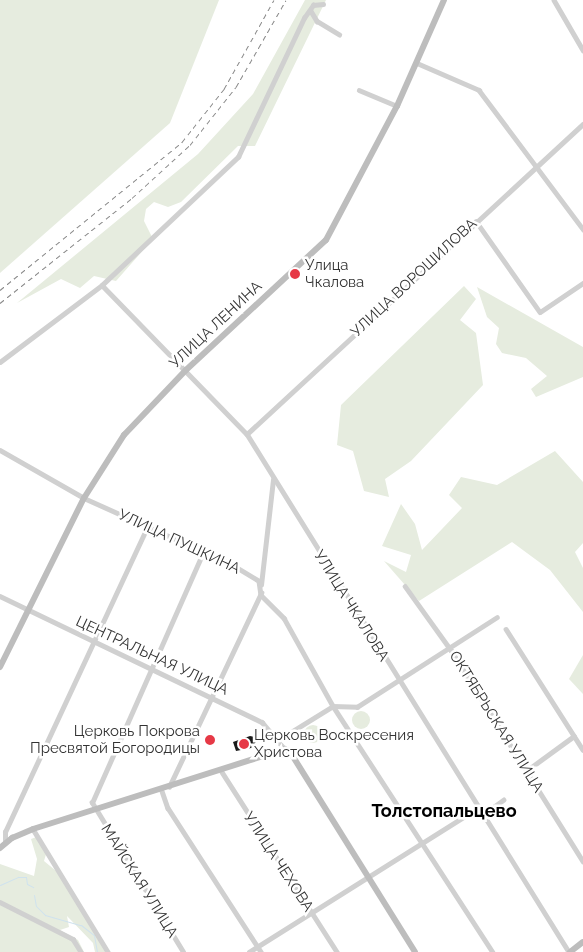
<!DOCTYPE html>
<html>
<head>
<meta charset="utf-8">
<style>
  body { margin:0 }
  #map { position:relative; width:583px; height:952px; overflow:hidden; background:#fff; font-family:Raleway,sans-serif }
  div>[style] { position:absolute }
  [style*='--x'] { left:calc(var(--x)*1px); top:calc(var(--y)*1px); width:calc(var(--w)*1px); rotate:calc(var(--a)*1deg) }
  .green>* { inset:0; background:#e6ecdf }
  .round { border-radius:50% }
  .stream>* { height:1px; margin:-0.5px; padding:0 0.5px; transform-origin:0.5px; border-radius:0.5px; background:#cfe2ee }
  .building>* { inset:0; background:#1a1a1a }
  .street>* { height:4.5px; margin:-2.25px; padding:0 2.25px; transform-origin:2.25px; border-radius:2.25px; background:#d0d0d0 }
  .secondary>* { height:6px; margin:-3px; padding:0 3px; transform-origin:3px; border-radius:3px; background:#bdbdbd }
  .rail>* { height:1px; margin-top:-0.5px; transform-origin:0; background:repeating-linear-gradient(90deg,#888 0 5px,transparent 0 9px) }
  .dots>* { width:14px; height:14px; translate:-50% -50%; box-sizing:border-box; border:2px solid #fff; border-radius:50% }
  span { translate:-50% -50%; white-space:nowrap; text-align:center; line-height:1.15; -webkit-text-stroke:5px #fff; paint-order:stroke }
  .poi-label { font-size:15px; color:#333 }
  .left { translate:0 -50%; text-align:left }
  .right { translate:-100% -50%; text-align:right }
  .street-label { font-size:15px; color:#333 }
  .quarter-label { font-size:18px; color:#000; font-weight:700 }
</style>
</head>
<body>
<div id="map">
  <div class="green">
    <div style="clip-path:polygon(0 0,219px 0,170px 123px,0 273px)"></div>
    <div style="clip-path:polygon(305px 0,326px 0,255px 146px,238px 146px,181px 202px,168px 207px,154px 202px,146px 209px,144px 221px,153px 239px,116px 281px,94px 276px,80px 288px,61px 279px,17px 303px,198px 154px,253px 94px)"></div>
    <div style="clip-path:polygon(464px 286px,476px 299px,460px 320px,476px 333px,483px 385px,411px 461px,385px 479px,389px 497px,364px 491px,353px 451px,337px 445px,341px 405px)"></div>
    <div style="clip-path:polygon(477px 287px,583px 347px,583px 377px,536px 397px,531px 389px,547px 376px,526px 358px,502px 353px,496px 344px,499px 328px,487px 317px)"></div>
    <div style="clip-path:polygon(555px 451px,583px 482px,583px 543px,575px 552px,583px 568px,583px 612px,550px 570px,512px 542px,419px 601px,384px 561px,406px 572px,411px 555px,382px 546px,401px 504px,415px 524px,422px 550px,462px 508px,449px 495px,461px 477px,497px 485px)"></div>
    <div style="clip-path:polygon(583px 655px,583px 694px,569px 679px)"></div>
    <div class="round" style="left:352px;top:711px;width:18px;height:18px"></div>
    <div class="round" style="left:304px;top:725px;width:18px;height:18px"></div>
    <div style="clip-path:polygon(39px 836px,47px 851px,44px 861px,61px 875px,107px 952px,95px 952px,93px 943px,67px 916px,69px 927px,60px 930px,78px 940px,84px 952px,0 952px,0 864px,34px 876px,37px 859px,31px 839px)"></div>
  </div>
  <div class="stream">
    <div style="--x:0;--y:885;--w:20;--a:-24"></div>
    <div style="--x:18;--y:877;--w:8;--a:0"></div>
    <div style="--x:26;--y:877;--w:7;--a:82"></div>
    <div style="--x:27;--y:884;--w:7;--a:27"></div>
    <div style="--x:34;--y:895;--w:11;--a:80"></div>
    <div style="--x:36;--y:906;--w:13;--a:45"></div>
    <div style="--x:45;--y:915;--w:37;--a:16"></div>
    <div style="--x:81;--y:925;--w:16;--a:38"></div>
    <div style="--x:94;--y:935;--w:17;--a:80"></div>
  </div>
  <div class="building">
    <div style="clip-path:polygon(250px 736px,259px 738px,251px 748px,236px 751px,233px 742px)"></div>
  </div>
  <div class="street">
    <div style="--x:554;--y:0;--w:58;--a:59.9"></div>
    <div style="--x:311;--y:11;--w:12;--a:59"></div>
    <div style="--x:317;--y:21;--w:26;--a:31"></div>
    <div style="--x:417;--y:63;--w:68;--a:23.5"></div>
    <div style="--x:479;--y:90;--w:174;--a:53.2"></div>
    <div style="--x:359;--y:90;--w:41;--a:22.8"></div>
    <div style="--x:476;--y:221;--w:111;--a:54.9"></div>
    <div style="--x:540;--y:312;--w:52;--a:-34"></div>
    <div style="--x:102;--y:285;--w:208;--a:45.8"></div>
    <div style="--x:247;--y:434;--w:610;--a:58.13"></div>
    <div style="--x:0;--y:362;--w:128;--a:-37"></div>
    <div style="--x:102;--y:285;--w:187;--a:-43.3"></div>
    <div style="--x:238;--y:157;--w:154;--a:-64.6"></div>
    <div style="--x:304;--y:18;--w:16;--a:-55"></div>
    <div style="--x:313;--y:5;--w:10;--a:-6"></div>
    <div style="--x:247;--y:434;--w:457;--a:-42.7"></div>
    <div style="--x:0;--y:450;--w:97;--a:29.7"></div>
    <div style="--x:84;--y:498;--w:161;--a:24.2"></div>
    <div style="--x:231;--y:564;--w:33;--a:31"></div>
    <div style="--x:259;--y:581;--w:14;--a:82"></div>
    <div style="--x:261;--y:595;--w:33;--a:45"></div>
    <div style="--x:284;--y:618;--w:101;--a:60.9"></div>
    <div style="--x:333;--y:706;--w:293;--a:57"></div>
    <div style="--x:261;--y:585;--w:106;--a:-83.5"></div>
    <div style="--x:405;--y:586;--w:79;--a:54.3"></div>
    <div style="--x:451;--y:650;--w:249;--a:58"></div>
    <div style="--x:0;--y:596;--w:291;--a:25.7"></div>
    <div style="--x:262;--y:722;--w:35;--a:50"></div>
    <div style="--x:506;--y:629;--w:143;--a:57.5"></div>
    <div style="--x:275;--y:742;--w:68;--a:-31.8"></div>
    <div style="--x:333;--y:706;--w:24;--a:2"></div>
    <div style="--x:357;--y:707;--w:166;--a:-32.7"></div>
    <div style="--x:526;--y:771;--w:59;--a:-36.1"></div>
    <div style="--x:222;--y:772;--w:214;--a:57.4"></div>
    <div style="--x:169;--y:787;--w:215;--a:-64.6"></div>
    <div style="--x:162;--y:791;--w:18;--a:71"></div>
    <div style="--x:168;--y:808;--w:171;--a:57.1"></div>
    <div style="--x:33;--y:829;--w:144;--a:58.6"></div>
    <div style="--x:5;--y:842;--w:10;--a:-90"></div>
    <div style="--x:5;--y:832;--w:334;--a:-65"></div>
    <div style="--x:0;--y:902;--w:82;--a:26.9"></div>
    <div style="--x:73;--y:939;--w:15;--a:58"></div>
    <div style="--x:183;--y:952;--w:175;--a:-121.4"></div>
    <div style="--x:92;--y:803;--w:274;--a:-66.1"></div>
    <div style="--x:249;--y:952;--w:271;--a:-32.2"></div>
    <div style="--x:478;--y:808;--w:14;--a:0"></div>
    <div style="--x:492;--y:808;--w:14;--a:-36"></div>
  </div>
  <div class="secondary">
    <div style="--x:0;--y:667;--w:189;--a:-63.6"></div>
    <div style="--x:84;--y:498;--w:75;--a:-57.6"></div>
    <div style="--x:124;--y:435;--w:90;--a:-46.4"></div>
    <div style="--x:186;--y:370;--w:191;--a:-42.9"></div>
    <div style="--x:326;--y:240;--w:152;--a:-62.1"></div>
    <div style="--x:397;--y:106;--w:116;--a:-66.1"></div>
    <div style="--x:0;--y:848;--w:16;--a:-40"></div>
    <div style="--x:12;--y:838;--w:23;--a:-23"></div>
    <div style="--x:33;--y:829;--w:264;--a:-17.6"></div>
    <div style="--x:285;--y:749;--w:9;--a:41"></div>
    <div style="--x:292;--y:755;--w:232;--a:58"></div>
    <div style="--x:570;--y:952;--w:16;--a:-38"></div>
  </div>
  <div class="rail">
    <div style="--x:0;--y:290;--w:235;--a:-39.1"></div>
    <div style="--x:182;--y:142;--w:68;--a:-51.6"></div>
    <div style="--x:224;--y:89;--w:102;--a:-60.7"></div>
    <div style="--x:0;--y:303;--w:169;--a:-38.5"></div>
    <div style="--x:132;--y:198;--w:79;--a:-42.4"></div>
    <div style="--x:190;--y:145;--w:74;--a:-51.6"></div>
    <div style="--x:236;--y:87;--w:100;--a:-60.1"></div>
  </div>
  <div class="dots">
    <div style="left:295px;top:274px;background:#e63946"></div>
    <div style="left:210px;top:740px;background:#e63946"></div>
    <div style="left:244px;top:744px;background:#e63946"></div>
  </div>
  <div class="poi-label">
    <span class="left" style="left:305px;top:274px">Улица<br>Чкалова</span>
    <span class="right" style="left:200px;top:740px">Церковь Покрова<br>Пресвятой Богородицы</span>
    <span class="left" style="left:254px;top:744px">Церковь Воскресения<br>Христова</span>
  </div>
  <div class="street-label">
    <span style="left:414px;top:278px;rotate:-43deg">УЛИЦА ВОРОШИЛОВА</span>
    <span style="left:216px;top:325px;rotate:-43deg">УЛИЦА ЛЕНИНА</span>
    <span style="left:179px;top:542px;rotate:25deg">УЛИЦА ПУШКИНА</span>
    <span style="left:351px;top:606px;rotate:58deg">УЛИЦА ЧКАЛОВА</span>
    <span style="left:152px;top:656px;rotate:25deg">ЦЕНТРАЛЬНАЯ УЛИЦА</span>
    <span style="left:496px;top:722px;rotate:58deg">ОКТЯБРЬСКАЯ УЛИЦА</span>
    <span style="left:278px;top:862px;rotate:57deg">УЛИЦА ЧЕХОВА</span>
    <span style="left:139px;top:881px;rotate:58deg">МАЙСКАЯ УЛИЦА</span>
  </div>
  <div class="quarter-label">
    <span style="left:444px;top:811px">Толстопальцево</span>
  </div>
</div>
</body>
</html>
